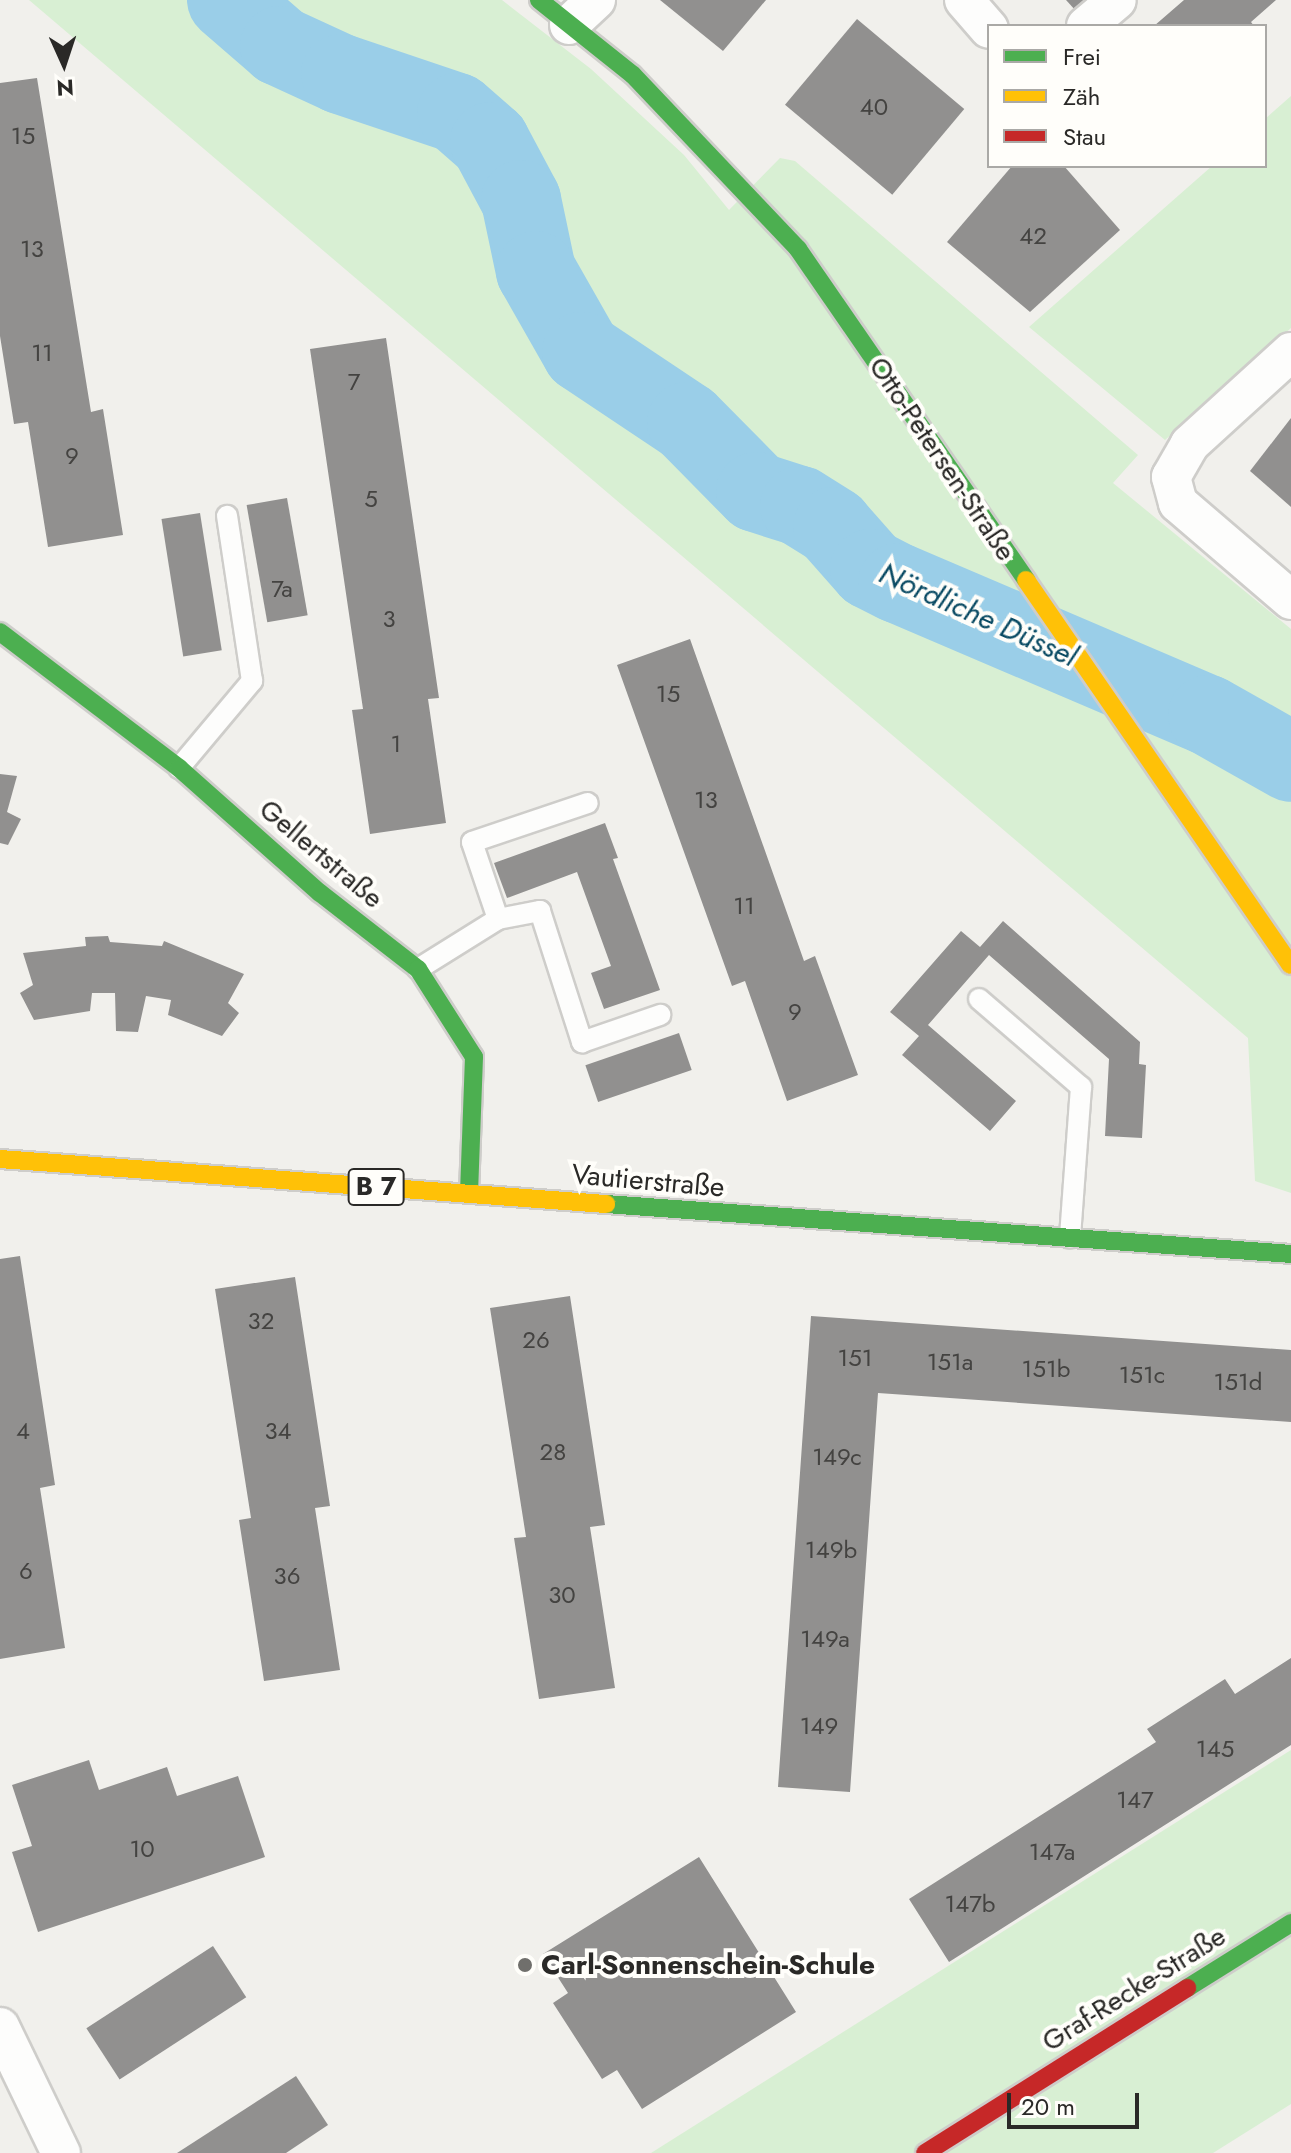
<!DOCTYPE html>
<html>
<head>
<meta charset="utf-8">
<style>
  body { margin:0 }
  #map { position:relative; width:1291px; height:2153px; overflow:hidden; background:#f1f0ec; font-family:Jost,sans-serif }
  div>[style] { position:absolute }
  [style*='--x'] { left:calc(var(--x)*1px); top:calc(var(--y)*1px); width:calc(var(--w)*1px); rotate:calc(var(--a)*1deg) }
  .green>* { inset:0; background:#d8efd3 }
  .river>* { height:80px; margin:-40px; padding:0 40px; transform-origin:40px; border-radius:40px; background:#9acee8 }
  .building>* { inset:0; background:#91908f; transform-origin:0 0 }
  .roads { filter:drop-shadow(2px 0 #cecdca) drop-shadow(-2px 0 #cecdca) drop-shadow(0 2px #cecdca) drop-shadow(0 -2px #cecdca) }
  .lane>* { height:20px; margin:-10px; padding:0 10px; transform-origin:10px; border-radius:10px; background:#fdfdfc }
  .street>* { height:38px; margin:-19px; padding:0 19px; transform-origin:19px; border-radius:19px; background:#fdfdfc }
  .fast>* { height:18px; margin:-9px; padding:0 9px; transform-origin:9px; border-radius:9px; background:#4caf50 }
  .slow>* { height:18px; margin:-9px; padding:0 9px; transform-origin:9px; border-radius:9px; background:#ffc107 }
  .jam>* { height:18px; margin:-9px; padding:0 9px; transform-origin:9px; border-radius:9px; background:#c62828 }
  .dots>* { width:22px; height:22px; translate:-50% -50%; box-sizing:border-box; border:4px solid #fffefa; border-radius:50% }
  span { translate:-50% -50%; white-space:nowrap; text-align:center; line-height:1.15; -webkit-text-stroke:8px #fffefa; paint-order:stroke }
  .number-label { font-size:24px; color:#444341 }
  .number-label span { -webkit-text-stroke-width:0 }
  .shield-label span { padding:2px 6px; background:#fffefa; border:2px solid; border-radius:6px; -webkit-text-stroke-width:0 }
  .shield-label { font-size:26px; color:#2a2927; font-weight:700 }
  .street-label { font-size:28px; color:#2a2927 }
  .poi-label { font-size:28px; color:#2a2927; font-weight:700 }
  .left { translate:0 -50%; text-align:left }
  .water-label { font-size:30px; color:#094a63; font-style:italic }
  .legend { position:absolute; left:987px; top:24px; width:280px; height:144px; box-sizing:border-box; background:#fffefa; border:2px solid #aaa9a6; margin:0; padding:10px 14px; list-style:none; font-size:24px; color:#2a2927 }
  .legend li { display:flex; align-items:center; gap:16px; height:40px }
  .legend b { width:40px; border:2px solid #aaa9a6 }
  .north { position:absolute; left:24px; top:24px; width:80px; height:80px; -webkit-text-stroke:6px #fffefa; paint-order:stroke; rotate:177deg; font-size:22px; font-weight:700; line-height:32px; text-align:center; color:#2a2927 }
  .north::after { content:''; display:block; margin:auto; width:28px; height:36px; background:#2a2927; clip-path:polygon(50% 0,100% 100%,50% 72%,0 100%) }
  .scale { position:absolute; left:1007px; top:2093px; width:132px; height:36px; box-sizing:border-box; border:4px solid #2a2927; border-top:0; padding-left:10px; font-size:24px; line-height:28px; white-space:nowrap; color:#2a2927; -webkit-text-stroke:6px #fffefa; paint-order:stroke }
</style>
</head>
<body>
<div id="map">
  <div class="green">
    <div style="clip-path:polygon(29px 0,502px 0,591px 69px,684px 155px,729px 210px,780px 158px,795px 161px,1138px 455px,1113px 483px,1291px 629px,1291px 1193px,1255px 1181px,1248px 1038px)"></div>
    <div style="clip-path:polygon(1291px 96px,1291px 328px,1165px 440px,1029px 327px,1212px 166px,1265px 166px,1265px 119px)"></div>
    <div style="clip-path:polygon(1291px 1750px,1291px 2104px,1213px 2153px,651px 2153px)"></div>
  </div>
  <div class="river">
    <div style="--x:227;--y:0;--w:70;--a:41"></div>
    <div style="--x:280;--y:46;--w:67;--a:24.7"></div>
    <div style="--x:341;--y:74;--w:122;--a:18.6"></div>
    <div style="--x:457;--y:113;--w:44;--a:41.3"></div>
    <div style="--x:490;--y:142;--w:66;--a:61.9"></div>
    <div style="--x:521;--y:200;--w:73;--a:78.1"></div>
    <div style="--x:536;--y:271;--w:93;--a:60.4"></div>
    <div style="--x:582;--y:352;--w:126;--a:33.7"></div>
    <div style="--x:687;--y:422;--w:98;--a:45.4"></div>
    <div style="--x:756;--y:492;--w:46;--a:17.7"></div>
    <div style="--x:800;--y:506;--w:39;--a:32"></div>
    <div style="--x:833;--y:527;--w:56;--a:48.6"></div>
    <div style="--x:870;--y:569;--w:31;--a:27"></div>
    <div style="--x:898;--y:583;--w:337;--a:23.1"></div>
    <div style="--x:1208;--y:715;--w:95;--a:29.5"></div>
  </div>
  <div class="building">
    <div style="clip-path:polygon(660px 0,766px 0,723px 51px)"></div>
    <div style="clip-path:polygon(1066px 0,1088px 0,1076px 11px)"></div>
    <div style="clip-path:polygon(1184px 0,1276px 0,1251px 22px,1254px 26px,1154px 26px)"></div>
    <div style="left:857px;top:19px;width:140px;height:112px;rotate:40deg"></div>
    <div style="clip-path:polygon(37px 78px,91px 412px,103px 409px,123px 535px,48px 547px,28px 422px,14px 424px,0 336px,0 83px)"></div>
    <div style="clip-path:polygon(1012px 166px,1064px 166px,1120px 230px,1030px 312px,947px 242px)"></div>
    <div style="clip-path:polygon(386px 338px,439px 698px,428px 699px,446px 823px,370px 834px,352px 710px,363px 709px,310px 349px)"></div>
    <div style="clip-path:polygon(1291px 418px,1291px 507px,1250px 471px)"></div>
    <div style="left:287px;top:498px;width:119px;height:41px;rotate:80deg"></div>
    <div style="left:200px;top:513px;width:139px;height:39px;rotate:81deg"></div>
    <div style="clip-path:polygon(690px 639px,804px 961px,815px 956px,858px 1075px,787px 1101px,745px 981px,732px 986px,617px 665px)"></div>
    <div style="clip-path:polygon(0 774px,17px 776px,7px 812px,21px 819px,8px 845px,0 843px)"></div>
    <div style="clip-path:polygon(605px 823px,618px 858px,613px 859px,660px 990px,604px 1009px,591px 973px,611px 966px,577px 872px,507px 898px,494px 863px)"></div>
    <div style="clip-path:polygon(1003px 921px,1140px 1042px,1139px 1064px,1146px 1065px,1142px 1138px,1105px 1136px,1109px 1059px,989px 955px,928px 1025px,1016px 1101px,990px 1131px,902px 1055px,919px 1036px,890px 1012px,961px 931px,980px 947px)"></div>
    <div style="clip-path:polygon(108px 936px,110px 942px,162px 946px,164px 941px,244px 974px,228px 1003px,239px 1013px,222px 1036px,168px 1015px,171px 1000px,146px 996px,138px 1032px,116px 1031px,115px 993px,92px 993px,90px 1011px,34px 1020px,20px 993px,33px 985px,23px 953px,86px 946px,85px 937px)"></div>
    <div style="left:679px;top:1033px;width:39px;height:99px;rotate:71deg"></div>
    <div style="clip-path:polygon(20px 1256px,55px 1485px,40px 1488px,65px 1648px,0 1659px,0 1259px)"></div>
    <div style="clip-path:polygon(295px 1277px,330px 1506px,315px 1508px,340px 1670px,264px 1681px,239px 1520px,251px 1518px,215px 1289px)"></div>
    <div style="clip-path:polygon(570px 1296px,605px 1525px,590px 1527px,615px 1688px,539px 1699px,514px 1538px,526px 1537px,490px 1308px)"></div>
    <div style="clip-path:polygon(811px 1316px,1291px 1350px,1291px 1422px,878px 1393px,850px 1792px,778px 1787px)"></div>
    <div style="clip-path:polygon(1291px 1658px,1291px 1745px,949px 1962px,909px 1899px,1156px 1742px,1147px 1729px,1225px 1679px,1235px 1694px)"></div>
    <div style="clip-path:polygon(89px 1760px,99px 1790px,167px 1767px,177px 1796px,238px 1776px,265px 1857px,38px 1932px,12px 1852px,32px 1846px,12px 1785px)"></div>
    <div style="clip-path:polygon(699px 1857px,796px 2012px,642px 2109px,617px 2070px,602px 2079px,553px 2003px,568px 1993px,543px 1954px)"></div>
    <div style="left:213px;top:1946px;width:61px;height:151px;rotate:57deg"></div>
    <div style="clip-path:polygon(296px 2076px,328px 2125px,286px 2153px,177px 2153px)"></div>
  </div>
  <div class="roads">
    <div class="lane">
      <div style="--x:179;--y:768;--w:114;--a:-50"></div>
      <div style="--x:252;--y:681;--w:167;--a:-98.6"></div>
      <div style="--x:498;--y:919;--w:43;--a:-10.8"></div>
      <div style="--x:540;--y:911;--w:138;--a:72.2"></div>
      <div style="--x:582;--y:1042;--w:83;--a:-19.1"></div>
      <div style="--x:418;--y:969;--w:94;--a:-32"></div>
      <div style="--x:498;--y:919;--w:81;--a:-108.7"></div>
      <div style="--x:472;--y:842;--w:122;--a:-18.6"></div>
      <div style="--x:979;--y:999;--w:135;--a:40.8"></div>
      <div style="--x:1081;--y:1087;--w:151;--a:94.2"></div>
    </div>
    <div class="street">
      <div style="--x:964;--y:0;--w:38;--a:49"></div>
      <div style="--x:569;--y:25;--w:37;--a:-43"></div>
      <div style="--x:1086;--y:26;--w:40;--a:-40"></div>
      <div style="--x:1291;--y:352;--w:137;--a:137.7"></div>
      <div style="--x:1190;--y:444;--w:38;--a:120"></div>
      <div style="--x:1171;--y:477;--w:27;--a:75"></div>
      <div style="--x:1178;--y:503;--w:149;--a:40.6"></div>
      <div style="--x:0;--y:2027;--w:140;--a:64.2"></div>
    </div>
    <div class="fast">
      <div style="--x:539;--y:0;--w:120;--a:38.6"></div>
      <div style="--x:633;--y:75;--w:240;--a:46.5"></div>
      <div style="--x:798;--y:249;--w:402;--a:55.4"></div>
      <div style="--x:0;--y:632;--w:225;--a:37.2"></div>
      <div style="--x:179;--y:768;--w:188;--a:41.6"></div>
      <div style="--x:320;--y:893;--w:124;--a:37.8"></div>
      <div style="--x:418;--y:969;--w:104;--a:57.5"></div>
      <div style="--x:474;--y:1057;--w:137;--a:92.1"></div>
      <div style="--x:606;--y:1204;--w:687;--a:4.17"></div>
      <div style="--x:1187;--y:1988;--w:123;--a:-32"></div>
    </div>
    <div class="slow">
      <div style="--x:1026;--y:580;--w:467;--a:55.5"></div>
      <div style="--x:0;--y:1159;--w:608;--a:4.25"></div>
    </div>
    <div class="jam">
      <div style="--x:925;--y:2153;--w:310;--a:-32.2"></div>
    </div>
  </div>
  <div class="dots">
    <div style="left:525px;top:1965px;background:#706f6c"></div>
  </div>
  <div class="number-label">
    <span style="left:874px;top:107px">40</span>
    <span style="left:23px;top:136px">15</span>
    <span style="left:1033px;top:236px">42</span>
    <span style="left:32px;top:249px">13</span>
    <span style="left:42px;top:353px">11</span>
    <span style="left:354px;top:382px">7</span>
    <span style="left:72px;top:456px">9</span>
    <span style="left:371px;top:499px">5</span>
    <span style="left:282px;top:589px">7a</span>
    <span style="left:389px;top:619px">3</span>
    <span style="left:668px;top:694px">15</span>
    <span style="left:396px;top:744px">1</span>
    <span style="left:706px;top:800px">13</span>
    <span style="left:744px;top:906px">11</span>
    <span style="left:795px;top:1012px">9</span>
    <span style="left:261px;top:1321px">32</span>
    <span style="left:536px;top:1340px">26</span>
    <span style="left:855px;top:1358px">151</span>
    <span style="left:950px;top:1362px">151a</span>
    <span style="left:1046px;top:1369px">151b</span>
    <span style="left:1142px;top:1375px">151c</span>
    <span style="left:1238px;top:1382px">151d</span>
    <span style="left:23px;top:1431px">4</span>
    <span style="left:278px;top:1431px">34</span>
    <span style="left:553px;top:1452px">28</span>
    <span style="left:837px;top:1457px">149c</span>
    <span style="left:831px;top:1550px">149b</span>
    <span style="left:26px;top:1571px">6</span>
    <span style="left:287px;top:1576px">36</span>
    <span style="left:562px;top:1595px">30</span>
    <span style="left:825px;top:1639px">149a</span>
    <span style="left:819px;top:1726px">149</span>
    <span style="left:1215px;top:1749px">145</span>
    <span style="left:1135px;top:1800px">147</span>
    <span style="left:142px;top:1849px">10</span>
    <span style="left:1052px;top:1852px">147a</span>
    <span style="left:970px;top:1904px">147b</span>
  </div>
  <div class="shield-label">
    <span style="left:376px;top:1187px">B 7</span>
  </div>
  <div class="street-label">
    <span style="left:942px;top:459px;rotate:56deg">Otto-Petersen-Straße</span>
    <span style="left:321px;top:854px;rotate:40deg">Gellertstraße</span>
    <span style="left:648px;top:1181px;rotate:5deg">Vautierstraße</span>
    <span style="left:1134px;top:1989px;rotate:-32deg">Graf-Recke-Straße</span>
  </div>
  <div class="poi-label">
    <span class="left" style="left:541px;top:1965px">Carl-Sonnenschein-Schule</span>
  </div>
  <div class="water-label">
    <span style="left:978px;top:615px;rotate:24deg">Nördliche Düssel</span>
  </div>
  <ul class="legend">
  <li><b style="height:10px;background:#4caf50"></b>Frei</li>
  <li><b style="height:10px;background:#ffc107"></b>Zäh</li>
  <li><b style="height:10px;background:#c62828"></b>Stau</li>
  </ul>
  <div class="north">N</div>
  <div class="scale">20 m</div>
</div>
</body>
</html>
